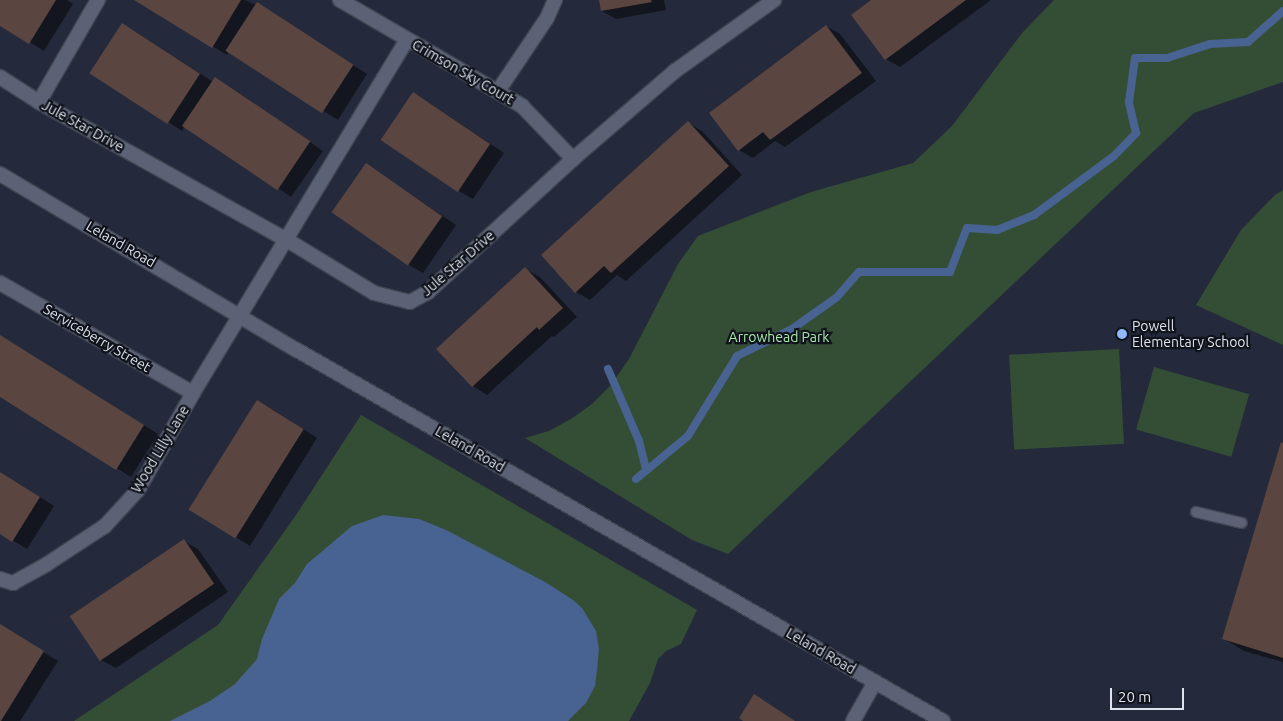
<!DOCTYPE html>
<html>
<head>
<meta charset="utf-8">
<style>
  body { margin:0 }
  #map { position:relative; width:1283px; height:721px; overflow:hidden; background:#242a3b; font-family:Ubuntu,sans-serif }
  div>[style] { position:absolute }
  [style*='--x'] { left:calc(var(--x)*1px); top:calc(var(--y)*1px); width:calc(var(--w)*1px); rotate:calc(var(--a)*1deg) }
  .green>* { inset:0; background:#344e36; transform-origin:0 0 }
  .water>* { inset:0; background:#486391 }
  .shadow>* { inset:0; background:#0007 }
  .stream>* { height:8px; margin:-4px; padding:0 4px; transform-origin:4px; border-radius:4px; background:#486391 }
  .building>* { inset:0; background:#5b4541; transform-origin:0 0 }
  .roads { filter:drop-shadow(1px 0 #404552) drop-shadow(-1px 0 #404552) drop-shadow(0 1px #404552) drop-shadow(0 -1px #404552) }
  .service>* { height:10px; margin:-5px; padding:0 5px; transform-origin:5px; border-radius:5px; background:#5b6275 }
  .minor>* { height:14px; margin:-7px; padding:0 7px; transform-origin:7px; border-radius:7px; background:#5b6275 }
  .tertiary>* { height:14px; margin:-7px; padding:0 7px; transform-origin:7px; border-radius:7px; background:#5b6275 }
  .dots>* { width:14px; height:14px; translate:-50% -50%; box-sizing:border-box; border:2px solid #10131b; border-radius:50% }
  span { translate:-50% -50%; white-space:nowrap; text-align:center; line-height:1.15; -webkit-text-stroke:4.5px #10131b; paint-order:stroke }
  .street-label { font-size:14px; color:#dde2ed }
  .poi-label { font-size:14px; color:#dde2ed }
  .left { translate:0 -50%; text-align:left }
  .park-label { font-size:14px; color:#a7ebab }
  .scale { position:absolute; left:1110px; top:688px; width:74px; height:22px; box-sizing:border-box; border:2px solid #dde2ed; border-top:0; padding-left:6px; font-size:15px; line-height:18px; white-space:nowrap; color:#dde2ed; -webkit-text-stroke:4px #10131b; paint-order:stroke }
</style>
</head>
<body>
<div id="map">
  <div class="green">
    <div style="clip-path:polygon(1054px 0,1283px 0,1283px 82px,1194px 113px,728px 554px,692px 540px,525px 438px,549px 431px,571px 419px,592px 404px,610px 386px,629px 359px,678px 264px,698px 236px,811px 192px,913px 163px,952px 126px,1023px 32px)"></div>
    <div style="clip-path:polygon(1283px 190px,1283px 345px,1196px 305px,1241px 230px,1275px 195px)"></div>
    <div style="left:1119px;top:349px;width:95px;height:110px;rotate:87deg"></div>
    <div style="left:1154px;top:367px;width:99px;height:65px;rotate:16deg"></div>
    <div style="clip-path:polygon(361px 415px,697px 610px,681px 644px,666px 651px,658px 659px,650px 683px,629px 721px,74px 721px,218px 625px,296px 515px)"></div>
  </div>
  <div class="water">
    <div style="clip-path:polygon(383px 515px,419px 519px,446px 530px,545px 582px,573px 600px,582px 608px,596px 631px,599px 649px,597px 670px,595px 686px,586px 703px,568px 721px,170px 721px,210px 701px,235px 684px,257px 659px,262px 639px,279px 599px,295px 583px,307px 564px,352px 526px)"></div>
  </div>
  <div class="shadow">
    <div style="clip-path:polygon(0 0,67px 0,73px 4px,44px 51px,0 24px)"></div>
    <div style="clip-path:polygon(136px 0,245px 0,271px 12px,367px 74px,338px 120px,229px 51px,227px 55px)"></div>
    <div style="clip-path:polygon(600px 0,664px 0,666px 10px,616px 19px,602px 11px)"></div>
    <div style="clip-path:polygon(874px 0,991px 0,900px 67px,886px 59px)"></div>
    <div style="clip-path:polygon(826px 26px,840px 34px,876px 81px,785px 147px,775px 141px,753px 158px,739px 150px)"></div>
    <div style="clip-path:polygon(136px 32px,213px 82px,230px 87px,323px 151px,291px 197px,185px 126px,182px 131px,91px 72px)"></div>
    <div style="clip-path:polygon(428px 102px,504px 153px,473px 199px,459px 191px)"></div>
    <div style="clip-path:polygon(688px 123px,702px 131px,742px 175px,626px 281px,617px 275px,590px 300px,576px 292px)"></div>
    <div style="clip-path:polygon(367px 165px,456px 225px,423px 273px,409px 265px)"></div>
    <div style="clip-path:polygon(525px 269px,540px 277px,577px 317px,554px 337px,552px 336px,487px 395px,473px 386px,438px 349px)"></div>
    <div style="clip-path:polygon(0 336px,158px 434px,131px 477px,0 396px)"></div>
    <div style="clip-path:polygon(272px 409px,317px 438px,250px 546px,190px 509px)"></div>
    <div style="clip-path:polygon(1283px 445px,1283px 662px,1244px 651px,1223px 638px)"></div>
    <div style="clip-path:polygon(0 472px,54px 506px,27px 549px,0 533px)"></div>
    <div style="clip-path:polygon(184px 541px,198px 549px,228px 592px,116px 668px,101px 660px)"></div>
    <div style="clip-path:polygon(0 626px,58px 661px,20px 721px,0 721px)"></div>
  </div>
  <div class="stream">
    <div style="--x:608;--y:369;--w:78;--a:66.7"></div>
    <div style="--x:639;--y:441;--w:30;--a:76"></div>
    <div style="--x:636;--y:479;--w:67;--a:-39.6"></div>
    <div style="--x:688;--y:436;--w:94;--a:-58.5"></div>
    <div style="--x:737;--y:356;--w:61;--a:-26.1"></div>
    <div style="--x:792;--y:329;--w:55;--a:-35.4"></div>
    <div style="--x:837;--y:297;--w:33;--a:-49"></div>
    <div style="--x:859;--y:272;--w:91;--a:0"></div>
    <div style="--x:950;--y:272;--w:47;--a:-68.9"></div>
    <div style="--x:967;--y:228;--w:30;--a:4"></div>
    <div style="--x:997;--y:230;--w:40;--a:-22"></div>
    <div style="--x:1034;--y:215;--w:99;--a:-36.4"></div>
    <div style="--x:1114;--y:156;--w:32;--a:-46"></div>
    <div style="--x:1136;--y:133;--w:32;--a:-103"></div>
    <div style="--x:1129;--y:102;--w:44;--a:-82.2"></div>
    <div style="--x:1135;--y:58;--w:32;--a:0"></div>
    <div style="--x:1167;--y:58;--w:45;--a:-18"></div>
    <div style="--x:1210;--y:44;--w:38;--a:-3"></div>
    <div style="--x:1248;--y:42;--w:47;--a:-41.5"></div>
  </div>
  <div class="building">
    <div style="clip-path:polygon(0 0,56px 0,29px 44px,0 26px)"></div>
    <div style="clip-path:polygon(134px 0,241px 0,212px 48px)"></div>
    <div style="clip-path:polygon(599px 0,651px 0,652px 2px,601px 11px)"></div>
    <div style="clip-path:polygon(871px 0,966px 0,885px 60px,851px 15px)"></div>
    <div style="left:257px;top:2px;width:115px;height:58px;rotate:33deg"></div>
    <div style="left:122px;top:23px;width:93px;height:60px;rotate:33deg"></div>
    <div style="clip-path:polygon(826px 25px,862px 73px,770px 140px,763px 132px,738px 151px,709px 113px)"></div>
    <div style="left:215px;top:77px;width:115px;height:59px;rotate:34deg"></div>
    <div style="left:413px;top:92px;width:93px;height:58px;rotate:34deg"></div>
    <div style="clip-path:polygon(688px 121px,729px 166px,611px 273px,604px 266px,575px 293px,541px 255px)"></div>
    <div style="left:366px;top:163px;width:93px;height:60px;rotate:35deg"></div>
    <div style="clip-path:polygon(525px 267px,563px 308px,539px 330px,537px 327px,472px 387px,436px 349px)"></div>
    <div style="clip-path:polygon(0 335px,144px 425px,116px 470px,0 397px)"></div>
    <div style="left:257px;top:400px;width:55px;height:129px;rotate:32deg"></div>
    <div style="clip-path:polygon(1281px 442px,1283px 443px,1283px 658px,1222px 639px)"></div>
    <div style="clip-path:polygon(0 472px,40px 497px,12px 542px,0 534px)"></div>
    <div style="left:184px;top:539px;width:54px;height:138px;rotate:56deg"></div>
    <div style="clip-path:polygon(0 624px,44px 651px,1px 721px,0 721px)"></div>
    <div style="clip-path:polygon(754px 694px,795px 721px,743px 721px,739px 718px)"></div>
  </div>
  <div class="roads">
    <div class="service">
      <div style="--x:1196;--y:512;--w:47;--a:13.4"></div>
    </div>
    <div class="minor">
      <div style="--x:340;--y:0;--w:211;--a:30.2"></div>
      <div style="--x:522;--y:106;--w:74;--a:46.1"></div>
      <div style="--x:0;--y:77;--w:46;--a:32.7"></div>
      <div style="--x:39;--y:102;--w:284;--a:29.1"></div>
      <div style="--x:287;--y:240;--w:102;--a:31.3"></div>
      <div style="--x:374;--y:293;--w:37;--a:14"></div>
      <div style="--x:410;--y:302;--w:21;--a:-29"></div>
      <div style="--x:428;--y:292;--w:197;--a:-42.5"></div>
      <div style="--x:573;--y:159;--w:135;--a:-40.8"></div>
      <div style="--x:675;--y:71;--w:122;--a:-35.6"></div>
      <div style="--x:498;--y:91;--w:88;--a:-56.1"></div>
      <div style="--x:547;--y:18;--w:20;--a:-66"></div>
      <div style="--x:39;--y:102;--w:118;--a:-60"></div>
      <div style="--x:0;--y:283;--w:222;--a:29.7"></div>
      <div style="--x:0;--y:579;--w:14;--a:17"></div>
      <div style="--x:13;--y:583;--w:39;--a:-29"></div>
      <div style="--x:47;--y:564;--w:69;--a:-33.2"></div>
      <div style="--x:105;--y:526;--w:49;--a:-47.5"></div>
      <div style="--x:138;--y:490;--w:112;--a:-60.4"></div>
      <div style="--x:193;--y:393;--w:413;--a:-58.8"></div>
      <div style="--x:853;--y:721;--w:45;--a:-60.6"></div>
    </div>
    <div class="tertiary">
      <div style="--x:0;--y:174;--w:345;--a:30.7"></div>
      <div style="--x:297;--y:350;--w:745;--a:29.87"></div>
    </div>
  </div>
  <div class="dots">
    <div style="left:1122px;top:334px;background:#91b8fd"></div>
  </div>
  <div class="street-label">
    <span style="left:463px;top:72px;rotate:30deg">Crimson Sky Court</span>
    <span style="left:83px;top:126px;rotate:29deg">Jule Star Drive</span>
    <span style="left:121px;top:244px;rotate:30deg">Leland Road</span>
    <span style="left:458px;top:263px;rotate:-41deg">Jule Star Drive</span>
    <span style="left:97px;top:338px;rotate:30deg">Serviceberry Street</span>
    <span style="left:160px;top:449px;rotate:-59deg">Wood Lilly Lane</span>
    <span style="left:470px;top:449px;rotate:30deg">Leland Road</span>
    <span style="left:821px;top:651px;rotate:30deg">Leland Road</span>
  </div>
  <div class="poi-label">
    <span class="left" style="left:1132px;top:334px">Powell<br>Elementary School</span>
  </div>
  <div class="park-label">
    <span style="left:779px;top:337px">Arrowhead Park</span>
  </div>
  <div class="scale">20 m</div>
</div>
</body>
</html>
